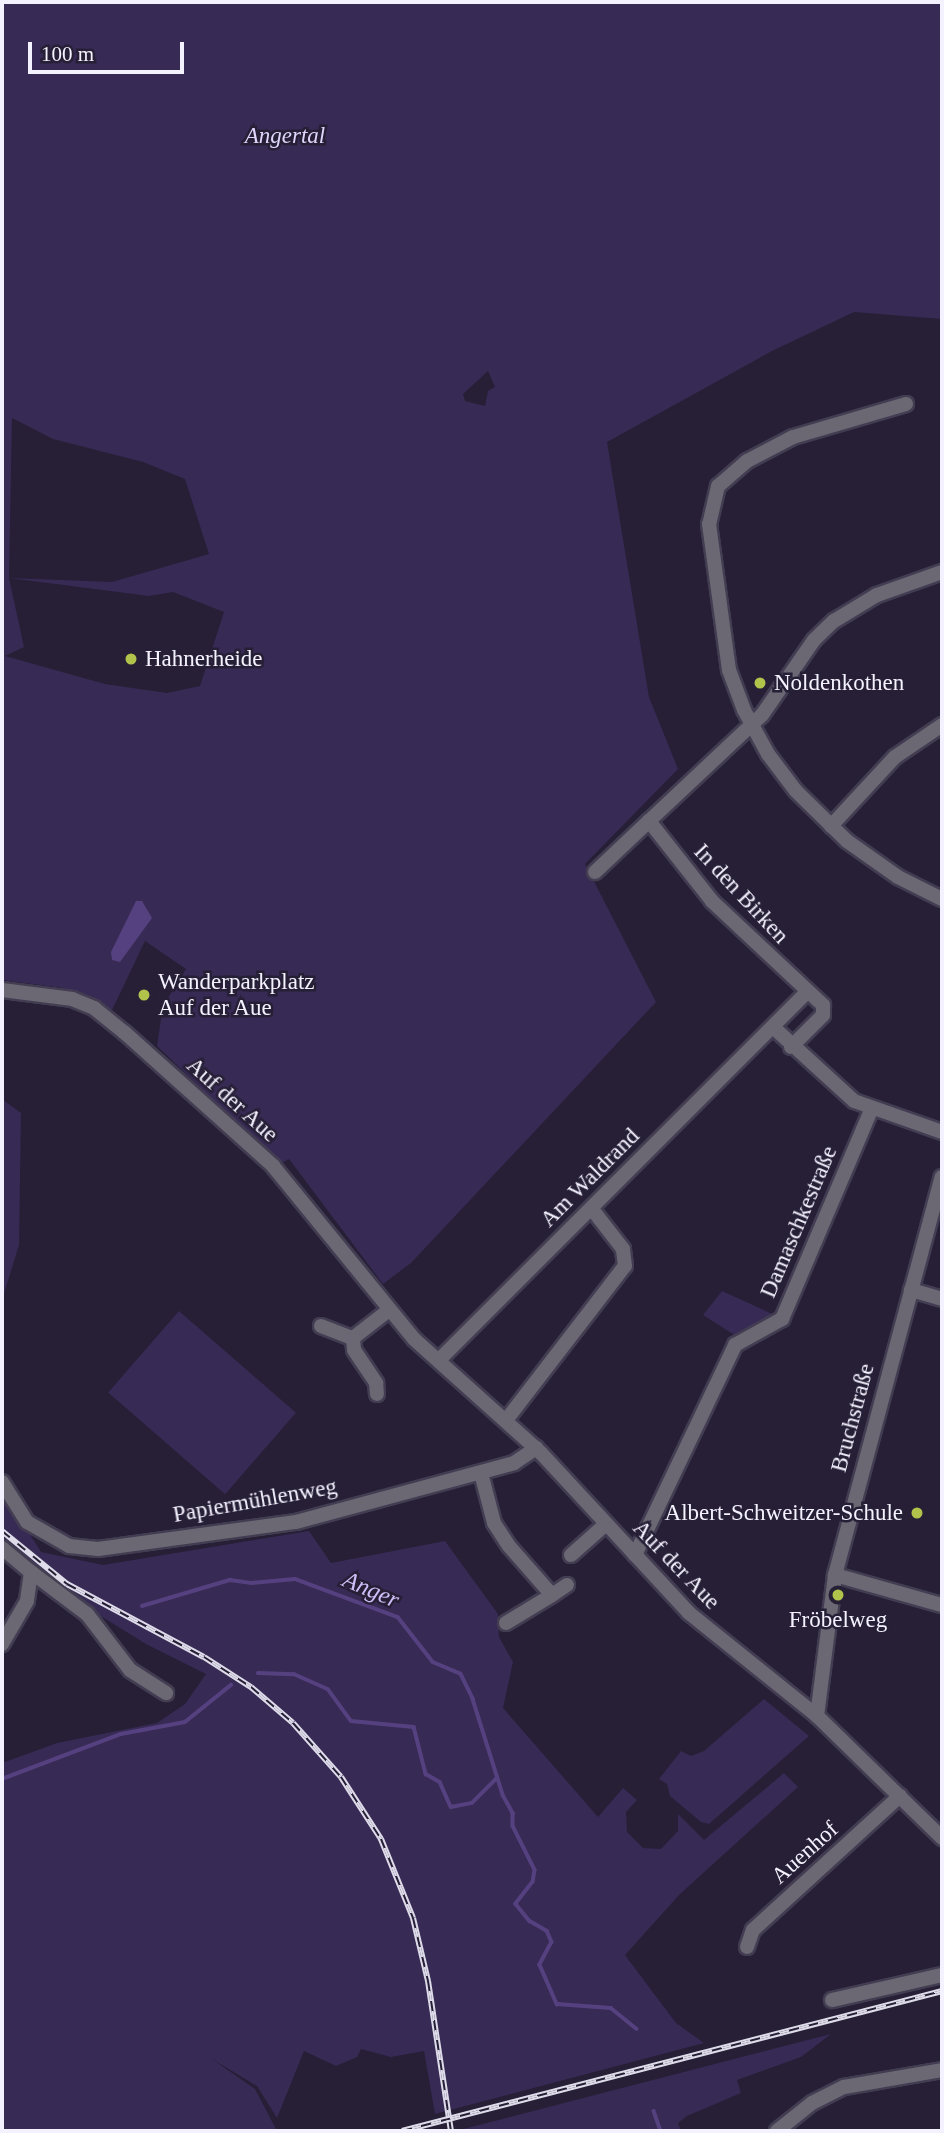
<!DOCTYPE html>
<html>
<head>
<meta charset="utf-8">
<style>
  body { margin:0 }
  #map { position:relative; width:944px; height:2133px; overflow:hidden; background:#261f36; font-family:"Times New Roman",serif }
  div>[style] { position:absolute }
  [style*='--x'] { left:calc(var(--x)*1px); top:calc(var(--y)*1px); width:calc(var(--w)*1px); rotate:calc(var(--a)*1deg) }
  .green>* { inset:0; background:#372a54; transform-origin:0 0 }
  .water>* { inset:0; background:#564180 }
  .stream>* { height:3.5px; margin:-1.75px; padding:0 1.75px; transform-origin:1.75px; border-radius:1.75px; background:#564180 }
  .roads { filter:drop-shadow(2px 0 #433d52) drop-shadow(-2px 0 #433d52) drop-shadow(0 2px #433d52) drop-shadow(0 -2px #433d52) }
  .minor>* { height:14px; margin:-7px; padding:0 7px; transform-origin:7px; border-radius:7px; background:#6b6874 }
  .rail>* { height:6px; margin-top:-3px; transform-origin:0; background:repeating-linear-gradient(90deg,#261f36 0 10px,#dfdcea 0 20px); box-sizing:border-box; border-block:2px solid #dfdcea }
  .dots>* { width:19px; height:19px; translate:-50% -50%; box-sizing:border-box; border:4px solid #261f36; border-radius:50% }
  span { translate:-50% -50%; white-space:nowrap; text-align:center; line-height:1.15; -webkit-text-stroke:5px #261f36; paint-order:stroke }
  .park-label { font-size:23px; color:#dfd6fc; font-style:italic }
  .poi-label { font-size:23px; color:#f5f2ff }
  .left { translate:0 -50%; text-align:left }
  .right { translate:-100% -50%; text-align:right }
  .street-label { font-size:23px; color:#f5f2ff }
  .water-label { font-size:24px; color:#cebff8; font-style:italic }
  .frame { position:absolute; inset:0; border:4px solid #f5f2ff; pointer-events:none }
  .scale { position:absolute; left:28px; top:42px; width:156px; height:32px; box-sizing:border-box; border:4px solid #f5f2ff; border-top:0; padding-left:9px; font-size:21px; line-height:24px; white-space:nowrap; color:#f5f2ff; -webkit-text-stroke:5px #261f36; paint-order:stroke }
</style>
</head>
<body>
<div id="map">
  <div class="green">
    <div style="clip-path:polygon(evenodd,2px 2px,942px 2px,942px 319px,854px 312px,772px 351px,607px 442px,649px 697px,678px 769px,585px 864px,656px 1002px,411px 1263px,383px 1284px,289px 1159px,280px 1164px,157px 1046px,163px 1006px,186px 969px,145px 941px,112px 1010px,63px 988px,2px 980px,2px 2px,488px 371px,495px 387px,488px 391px,485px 406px,465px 401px,463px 394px,488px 371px,2px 2px,12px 418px,53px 439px,143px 462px,185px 479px,209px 554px,112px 582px,9px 578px,12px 418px,2px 2px,9px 578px,149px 596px,173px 592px,224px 612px,200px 686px,167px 693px,105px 684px,5px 656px,24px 647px,9px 578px)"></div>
    <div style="clip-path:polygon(2px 1099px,21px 1113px,19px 1245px,2px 1300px)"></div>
    <div style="clip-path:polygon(722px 1291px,777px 1316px,736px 1336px,703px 1315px)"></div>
    <div style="left:179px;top:1311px;width:155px;height:108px;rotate:41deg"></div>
    <div style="clip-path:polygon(2px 1490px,41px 1552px,103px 1565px,309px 1531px,331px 1563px,445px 1541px,498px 1614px,499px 1637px,513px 1662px,503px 1708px,598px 1817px,623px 1788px,637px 1800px,626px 1812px,627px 1832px,643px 1848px,661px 1849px,678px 1831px,678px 1814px,704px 1840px,784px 1773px,798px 1787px,680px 1894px,625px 1955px,676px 2023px,704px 2043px,435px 2114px,424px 2051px,391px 2057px,361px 2049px,357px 2057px,336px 2066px,304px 2051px,277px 2118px,257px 2086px,212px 2059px,255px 2089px,277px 2131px,2px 2131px,2px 1763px,57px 1743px,157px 1723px,185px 1704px,206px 1674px,146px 1644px,2px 1555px)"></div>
    <div style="clip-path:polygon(764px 1699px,809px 1736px,709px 1824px,701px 1822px,670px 1796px,667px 1784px,659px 1779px,681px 1751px,691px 1756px,704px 1751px)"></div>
    <div style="clip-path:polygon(831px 2034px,801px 2057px,737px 2080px,741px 2093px,687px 2116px,678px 2123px,681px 2131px,456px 2131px)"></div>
  </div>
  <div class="water">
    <div style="clip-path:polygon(136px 901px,142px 901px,152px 918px,120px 962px,112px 960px,111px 952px)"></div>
  </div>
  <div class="stream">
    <div style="--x:142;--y:1606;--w:92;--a:-16.5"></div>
    <div style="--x:230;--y:1580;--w:22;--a:8"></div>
    <div style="--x:252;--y:1583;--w:43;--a:-5.3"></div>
    <div style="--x:295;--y:1579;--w:110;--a:20.3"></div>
    <div style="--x:398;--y:1617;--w:57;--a:52.1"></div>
    <div style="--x:433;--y:1662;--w:30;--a:23"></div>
    <div style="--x:461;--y:1674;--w:28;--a:64"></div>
    <div style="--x:473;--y:1699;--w:101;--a:72.6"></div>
    <div style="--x:503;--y:1795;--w:21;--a:61"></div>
    <div style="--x:513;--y:1813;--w:13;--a:90"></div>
    <div style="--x:513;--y:1826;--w:49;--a:63.4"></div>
    <div style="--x:535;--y:1870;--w:12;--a:99"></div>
    <div style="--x:533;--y:1882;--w:28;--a:128"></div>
    <div style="--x:516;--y:1904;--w:22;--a:51"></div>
    <div style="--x:530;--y:1921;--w:20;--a:30"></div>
    <div style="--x:547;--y:1931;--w:12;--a:66"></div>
    <div style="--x:552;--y:1942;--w:26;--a:118"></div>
    <div style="--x:540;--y:1965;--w:43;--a:66.4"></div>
    <div style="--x:557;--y:2004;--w:54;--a:4.2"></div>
    <div style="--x:611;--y:2008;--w:33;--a:39"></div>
    <div style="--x:258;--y:1673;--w:36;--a:2"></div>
    <div style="--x:294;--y:1674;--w:37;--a:24"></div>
    <div style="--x:328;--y:1689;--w:39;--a:54"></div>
    <div style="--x:351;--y:1721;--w:63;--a:5.4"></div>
    <div style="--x:414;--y:1727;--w:49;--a:75.7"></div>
    <div style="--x:426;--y:1774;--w:16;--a:30"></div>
    <div style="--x:440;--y:1782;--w:27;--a:66"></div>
    <div style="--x:451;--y:1807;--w:21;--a:-11"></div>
    <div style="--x:472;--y:1803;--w:35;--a:-45"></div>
    <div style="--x:2;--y:1779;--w:127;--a:-20.7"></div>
    <div style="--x:121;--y:1734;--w:65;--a:-10.6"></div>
    <div style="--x:185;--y:1722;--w:59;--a:-38.8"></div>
    <div style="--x:654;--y:2111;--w:21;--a:71"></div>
  </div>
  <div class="roads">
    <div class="minor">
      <div style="--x:906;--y:404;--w:118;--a:163.7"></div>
      <div style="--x:793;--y:437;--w:52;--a:152.4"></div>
      <div style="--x:747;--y:461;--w:38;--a:139"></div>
      <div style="--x:718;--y:486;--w:39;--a:103"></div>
      <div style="--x:709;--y:524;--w:147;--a:82.2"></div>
      <div style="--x:729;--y:670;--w:43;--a:69.4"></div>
      <div style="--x:744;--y:710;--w:50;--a:61.4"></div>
      <div style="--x:768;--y:754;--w:46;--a:52.9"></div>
      <div style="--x:796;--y:791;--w:71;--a:44.4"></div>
      <div style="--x:847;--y:841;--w:62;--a:35.2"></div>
      <div style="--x:898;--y:877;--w:49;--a:26.6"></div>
      <div style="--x:831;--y:826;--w:94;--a:-47.2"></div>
      <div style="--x:895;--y:757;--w:57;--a:-34.2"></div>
      <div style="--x:595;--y:872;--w:74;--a:-43.4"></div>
      <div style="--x:2;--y:990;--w:71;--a:7.3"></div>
      <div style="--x:72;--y:999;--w:24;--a:22"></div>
      <div style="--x:94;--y:1008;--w:40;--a:39"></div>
      <div style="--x:125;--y:1033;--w:199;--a:41.9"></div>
      <div style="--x:273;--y:1166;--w:223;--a:50.8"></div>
      <div style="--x:414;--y:1339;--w:171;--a:41.9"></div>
      <div style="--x:541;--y:1453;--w:218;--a:47.2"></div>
      <div style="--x:689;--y:1613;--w:164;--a:38.8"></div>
      <div style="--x:817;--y:1716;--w:175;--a:44.3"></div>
      <div style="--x:773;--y:1027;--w:110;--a:42.4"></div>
      <div style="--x:854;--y:1101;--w:93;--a:19.4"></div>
      <div style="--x:791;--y:1047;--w:45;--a:-45"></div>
      <div style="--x:823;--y:1015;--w:10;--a:-90"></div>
      <div style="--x:823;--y:1005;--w:152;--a:-136.9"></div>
      <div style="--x:712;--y:901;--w:102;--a:-128.2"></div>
      <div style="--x:649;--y:821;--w:155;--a:-43.2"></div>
      <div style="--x:762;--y:715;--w:91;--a:-55.3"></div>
      <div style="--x:814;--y:640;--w:28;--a:-44"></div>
      <div style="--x:834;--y:621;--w:50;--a:-31.2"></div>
      <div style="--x:877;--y:595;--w:69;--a:-19.5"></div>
      <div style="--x:911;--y:1290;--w:32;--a:16"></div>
      <div style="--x:321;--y:1326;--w:34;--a:21"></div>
      <div style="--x:353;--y:1338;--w:46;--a:-37.9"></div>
      <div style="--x:353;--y:1338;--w:12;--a:85"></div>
      <div style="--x:354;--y:1350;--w:40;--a:56"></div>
      <div style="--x:376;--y:1383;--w:11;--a:85"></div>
      <div style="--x:439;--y:1360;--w:519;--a:-45"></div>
      <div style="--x:507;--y:1419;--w:193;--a:-52.4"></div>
      <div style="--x:625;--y:1266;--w:17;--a:-97"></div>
      <div style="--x:623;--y:1249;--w:51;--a:-127.8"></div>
      <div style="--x:481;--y:1473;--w:52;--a:75.4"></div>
      <div style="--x:494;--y:1523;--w:27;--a:57"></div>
      <div style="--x:509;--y:1546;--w:65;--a:48.7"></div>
      <div style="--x:552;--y:1595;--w:18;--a:-34"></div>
      <div style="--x:2;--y:1482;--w:47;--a:58"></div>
      <div style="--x:27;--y:1522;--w:48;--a:29.7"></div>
      <div style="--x:69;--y:1546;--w:29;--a:6"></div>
      <div style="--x:98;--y:1549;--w:200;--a:-7.8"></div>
      <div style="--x:296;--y:1522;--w:226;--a:-15.1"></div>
      <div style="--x:514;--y:1463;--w:27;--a:-34"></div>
      <div style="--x:2;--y:1548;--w:38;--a:40"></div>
      <div style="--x:31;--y:1572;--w:29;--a:98"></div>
      <div style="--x:27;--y:1601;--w:50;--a:120.2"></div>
      <div style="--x:571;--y:1555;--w:47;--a:-41.5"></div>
      <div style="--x:635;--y:1555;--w:233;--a:-64.5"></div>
      <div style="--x:735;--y:1345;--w:54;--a:-29"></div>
      <div style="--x:782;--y:1319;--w:227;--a:-66.9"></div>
      <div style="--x:31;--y:1572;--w:70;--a:36.9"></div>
      <div style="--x:87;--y:1614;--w:71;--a:52.5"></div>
      <div style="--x:130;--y:1670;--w:43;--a:32.6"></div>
      <div style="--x:835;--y:1575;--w:111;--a:15.7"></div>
      <div style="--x:506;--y:1623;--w:54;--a:-31.3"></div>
      <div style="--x:817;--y:1716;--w:142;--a:-82.7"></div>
      <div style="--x:835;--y:1575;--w:412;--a:-75"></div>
      <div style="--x:747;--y:1947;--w:18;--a:-71"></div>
      <div style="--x:753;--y:1930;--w:199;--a:-42.4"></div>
      <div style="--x:832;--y:2000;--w:113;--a:-12.8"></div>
      <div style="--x:777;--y:2131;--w:45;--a:-38.7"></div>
      <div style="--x:812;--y:2103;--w:36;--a:-27"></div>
      <div style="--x:844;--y:2087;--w:99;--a:-9.8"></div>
    </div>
  </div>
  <div class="rail">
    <div style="--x:2;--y:1531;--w:84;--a:39.2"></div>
    <div style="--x:67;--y:1584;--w:155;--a:28.1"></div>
    <div style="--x:204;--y:1657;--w:56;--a:32.6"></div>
    <div style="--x:251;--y:1687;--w:55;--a:40.6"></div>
    <div style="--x:293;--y:1723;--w:72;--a:48.4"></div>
    <div style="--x:341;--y:1777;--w:74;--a:57.2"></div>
    <div style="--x:381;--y:1839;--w:85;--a:67.9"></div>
    <div style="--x:413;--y:1918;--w:65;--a:76.6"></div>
    <div style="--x:428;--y:1981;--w:152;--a:81.3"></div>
    <div style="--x:402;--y:2131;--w:558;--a:-14.53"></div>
  </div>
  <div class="dots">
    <div style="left:131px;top:659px;background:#b2c34c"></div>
    <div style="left:760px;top:683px;background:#b2c34c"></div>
    <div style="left:144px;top:995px;background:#b2c34c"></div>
    <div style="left:917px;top:1513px;background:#b2c34c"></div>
    <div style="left:838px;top:1595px;background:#b2c34c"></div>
  </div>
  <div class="park-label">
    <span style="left:285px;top:136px">Angertal</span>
  </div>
  <div class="poi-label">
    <span class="left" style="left:145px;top:659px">Hahnerheide</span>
    <span class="left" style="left:774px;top:683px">Noldenkothen</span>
    <span class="left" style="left:158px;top:995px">Wanderparkplatz<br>Auf der Aue</span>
    <span class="right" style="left:903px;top:1513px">Albert-Schweitzer-Schule</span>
    <span style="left:838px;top:1620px">Fröbelweg</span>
  </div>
  <div class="street-label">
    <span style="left:741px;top:894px;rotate:47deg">In den Birken</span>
    <span style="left:232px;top:1100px;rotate:42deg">Auf der Aue</span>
    <span style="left:590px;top:1178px;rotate:-45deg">Am Waldrand</span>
    <span style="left:799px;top:1222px;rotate:-67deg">Damaschkestraße</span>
    <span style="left:853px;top:1418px;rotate:-75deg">Bruchstraße</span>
    <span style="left:255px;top:1501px;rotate:-10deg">Papiermühlenweg</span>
    <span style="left:676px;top:1565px;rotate:46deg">Auf der Aue</span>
    <span style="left:805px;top:1853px;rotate:-42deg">Auenhof</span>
  </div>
  <div class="water-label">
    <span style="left:371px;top:1590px;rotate:23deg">Anger</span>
  </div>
  <div class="frame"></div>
  <div class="scale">100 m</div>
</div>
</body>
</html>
